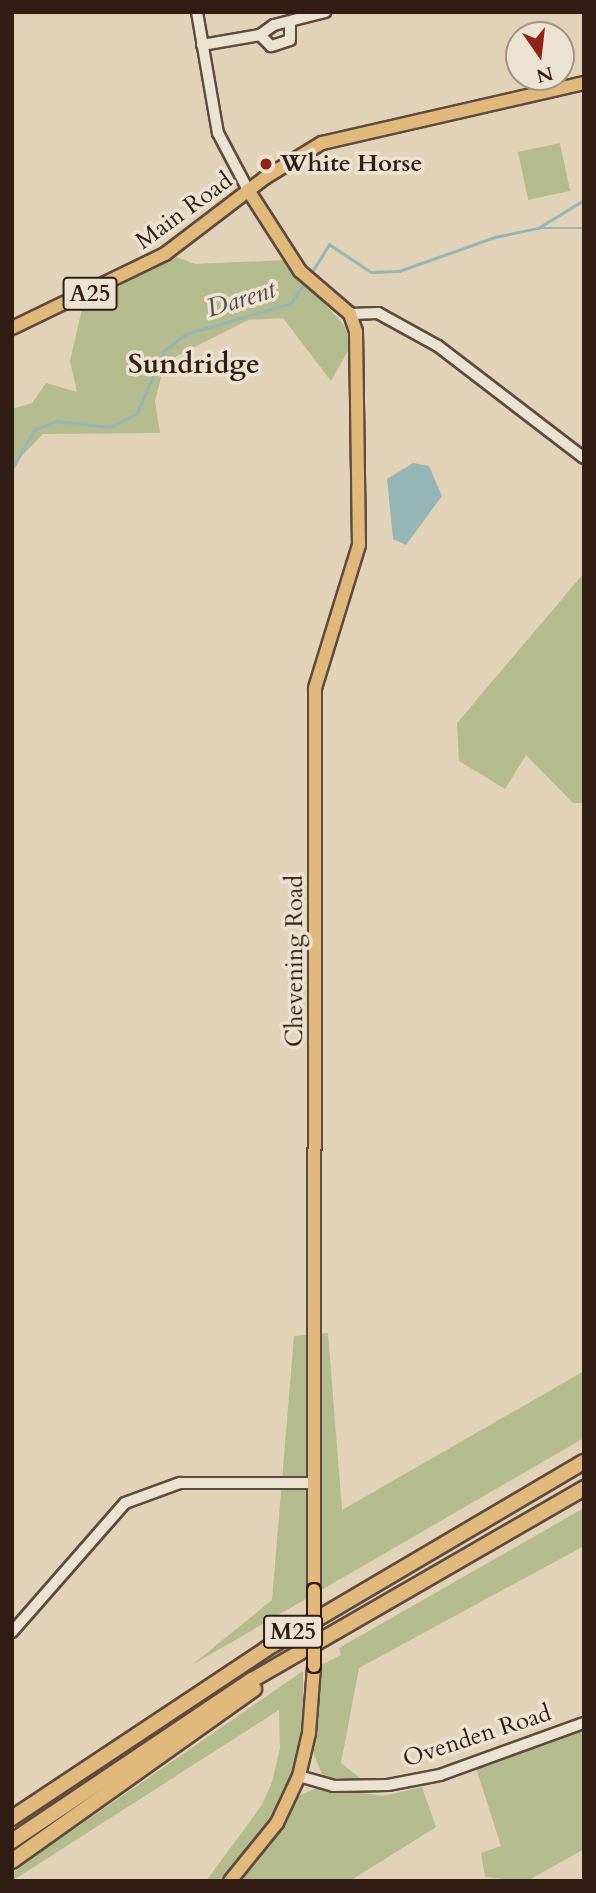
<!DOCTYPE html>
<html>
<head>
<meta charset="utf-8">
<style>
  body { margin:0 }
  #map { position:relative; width:596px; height:1893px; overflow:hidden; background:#e2d2b8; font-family:Cardo,serif }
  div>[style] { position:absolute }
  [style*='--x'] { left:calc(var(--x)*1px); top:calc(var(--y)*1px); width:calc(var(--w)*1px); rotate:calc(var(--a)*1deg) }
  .green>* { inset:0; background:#b4bb8e; transform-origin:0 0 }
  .water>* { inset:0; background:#95b6b4 }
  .stream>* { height:2.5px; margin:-1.25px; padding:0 1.25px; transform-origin:1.25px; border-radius:1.25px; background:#95b6b4 }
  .roads { filter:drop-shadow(2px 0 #5e4a3e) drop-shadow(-2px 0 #5e4a3e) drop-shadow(0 2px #5e4a3e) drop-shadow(0 -2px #5e4a3e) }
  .minor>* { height:10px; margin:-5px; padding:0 5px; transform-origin:5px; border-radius:5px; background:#ece2d1 }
  .major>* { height:12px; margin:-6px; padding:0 6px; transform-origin:6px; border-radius:6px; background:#e1b97c }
  .highway>* { height:14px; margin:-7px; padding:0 7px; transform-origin:7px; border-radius:7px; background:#e1b97c }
  .bridges { filter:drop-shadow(2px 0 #321d15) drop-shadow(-2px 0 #321d15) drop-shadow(0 2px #321d15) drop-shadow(0 -2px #321d15) }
  .major-bridge>* { height:12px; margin:-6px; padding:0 6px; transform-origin:6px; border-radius:6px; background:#e1b97c }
  .dots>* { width:19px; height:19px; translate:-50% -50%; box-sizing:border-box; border:4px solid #ece2d1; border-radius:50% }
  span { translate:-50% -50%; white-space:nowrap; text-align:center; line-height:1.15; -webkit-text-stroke:7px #ece2d1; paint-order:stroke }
  .shield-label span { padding:2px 5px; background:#ece2d1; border:2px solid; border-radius:5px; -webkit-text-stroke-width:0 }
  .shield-label { font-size:23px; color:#321d15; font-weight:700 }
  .poi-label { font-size:24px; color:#321d15; font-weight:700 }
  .left { translate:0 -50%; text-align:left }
  .street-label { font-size:24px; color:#321d15 }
  .water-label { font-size:26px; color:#504b45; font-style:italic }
  .quarter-label { font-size:28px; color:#321d15; font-weight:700 }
  .frame { position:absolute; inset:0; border:14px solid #321d15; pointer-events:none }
  .north { position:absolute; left:505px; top:21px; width:70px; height:70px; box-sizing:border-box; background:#ece2d1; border:2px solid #a29386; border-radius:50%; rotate:166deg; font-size:19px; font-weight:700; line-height:28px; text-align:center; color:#321d15 }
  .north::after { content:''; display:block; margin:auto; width:24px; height:32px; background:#8f2418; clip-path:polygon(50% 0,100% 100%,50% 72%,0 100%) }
</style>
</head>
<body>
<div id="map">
  <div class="green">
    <div style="left:560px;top:143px;width:49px;height:43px;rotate:78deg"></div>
    <div style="clip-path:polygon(171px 255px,195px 264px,285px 260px,343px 324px,352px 344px,331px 381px,283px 318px,248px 320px,165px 362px,155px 401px,160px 433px,43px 434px,12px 466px,12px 409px,32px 403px,46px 383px,77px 392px,70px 361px,82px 309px)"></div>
    <div style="clip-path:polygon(584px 573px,584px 803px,573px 803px,526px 755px,505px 789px,459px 761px,457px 723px)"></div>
    <div style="clip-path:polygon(328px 1333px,342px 1510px,584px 1371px,584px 1438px,192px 1665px,272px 1600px,294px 1336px)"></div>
    <div style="clip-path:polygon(584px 1508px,584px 1546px,359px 1668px,341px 1763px,364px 1781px,324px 1779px,313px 1752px,321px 1665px,341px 1655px,339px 1648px)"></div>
    <div style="clip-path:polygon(303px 1671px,303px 1728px,288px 1788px,274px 1817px,223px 1881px,206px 1881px,262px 1805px,272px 1782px,280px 1748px,279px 1710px,12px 1881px,12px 1874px,44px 1850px)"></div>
    <div style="clip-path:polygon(584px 1729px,584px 1849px,527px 1881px,485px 1877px,481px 1853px,501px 1846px,476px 1768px)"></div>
    <div style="clip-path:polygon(319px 1787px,384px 1796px,422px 1787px,436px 1827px,350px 1881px,238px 1881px,282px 1825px,298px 1796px)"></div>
  </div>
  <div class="water">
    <div style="clip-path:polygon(413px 463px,429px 466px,442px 496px,406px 545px,393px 539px,387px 479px)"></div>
  </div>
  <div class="stream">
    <div style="--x:538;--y:228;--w:46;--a:0"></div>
    <div style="--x:310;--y:275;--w:36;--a:-58"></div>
    <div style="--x:329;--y:244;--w:50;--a:33.7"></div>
    <div style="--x:371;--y:272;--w:28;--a:-2"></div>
    <div style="--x:399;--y:271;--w:102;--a:-19.5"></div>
    <div style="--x:495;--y:237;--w:44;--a:-11.8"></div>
    <div style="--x:538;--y:228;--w:54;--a:-31.3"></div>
    <div style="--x:12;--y:469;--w:45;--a:-60.6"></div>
    <div style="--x:34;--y:430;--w:24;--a:-22"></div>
    <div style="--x:56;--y:421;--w:54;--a:6.3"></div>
    <div style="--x:110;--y:427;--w:30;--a:-27"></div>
    <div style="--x:137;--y:413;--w:68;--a:-66.5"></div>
    <div style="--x:164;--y:351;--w:28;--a:-38"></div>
    <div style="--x:186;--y:334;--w:109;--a:-16.4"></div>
    <div style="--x:291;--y:303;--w:27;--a:-57"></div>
  </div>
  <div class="roads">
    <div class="minor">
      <div style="--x:197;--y:12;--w:123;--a:80.2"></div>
      <div style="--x:218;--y:133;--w:64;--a:62.2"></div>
      <div style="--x:290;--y:22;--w:18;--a:90"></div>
      <div style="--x:290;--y:40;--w:20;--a:162"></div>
      <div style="--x:271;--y:46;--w:16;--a:-135"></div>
      <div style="--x:260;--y:35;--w:17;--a:-36"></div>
      <div style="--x:274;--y:25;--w:53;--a:-14.3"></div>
      <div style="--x:202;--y:45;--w:59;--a:-9.8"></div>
      <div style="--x:350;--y:314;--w:28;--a:-2"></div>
      <div style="--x:378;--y:313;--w:68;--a:28.8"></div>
      <div style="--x:438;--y:346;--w:184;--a:37.5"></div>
      <div style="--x:12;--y:1632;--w:171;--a:-48.8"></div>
      <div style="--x:125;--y:1503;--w:59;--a:-20"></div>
      <div style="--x:180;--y:1483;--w:133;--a:0"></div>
      <div style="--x:299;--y:1776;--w:35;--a:16"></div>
      <div style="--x:333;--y:1786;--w:55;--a:-1"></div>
      <div style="--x:388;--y:1785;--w:53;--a:-10.9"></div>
      <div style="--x:440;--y:1775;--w:153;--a:-19.9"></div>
    </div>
    <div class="major">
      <div style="--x:248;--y:190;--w:96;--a:57.3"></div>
      <div style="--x:300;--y:271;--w:66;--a:40.7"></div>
      <div style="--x:350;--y:314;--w:18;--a:71"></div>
      <div style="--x:356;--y:331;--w:214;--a:89.2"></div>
      <div style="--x:359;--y:545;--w:150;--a:107.1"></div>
      <div style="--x:315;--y:688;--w:902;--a:90.06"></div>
      <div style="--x:12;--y:328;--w:170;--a:-25.8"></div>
      <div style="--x:165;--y:254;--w:127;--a:-37.3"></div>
      <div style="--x:266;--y:177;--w:66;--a:-31.3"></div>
      <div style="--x:322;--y:143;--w:269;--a:-12.9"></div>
      <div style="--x:230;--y:1881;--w:75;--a:-51"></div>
      <div style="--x:277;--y:1823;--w:52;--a:-64.9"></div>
      <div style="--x:299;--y:1776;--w:44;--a:-76.9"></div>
      <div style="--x:309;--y:1733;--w:67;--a:-85.7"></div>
    </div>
    <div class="highway">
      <div style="--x:12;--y:1818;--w:305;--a:-33.6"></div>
      <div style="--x:266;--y:1649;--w:369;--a:-30.5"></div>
      <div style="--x:12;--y:1841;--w:289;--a:-33.9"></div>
      <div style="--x:252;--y:1680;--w:384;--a:-30"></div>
      <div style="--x:12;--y:1861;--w:297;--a:-35.4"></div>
    </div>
  </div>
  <div class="bridges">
    <div class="major-bridge">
      <div style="--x:314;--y:1666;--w:76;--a:-90"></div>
    </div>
  </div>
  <div class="dots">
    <div style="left:266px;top:164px;background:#8f2418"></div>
  </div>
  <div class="shield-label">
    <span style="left:90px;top:294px">A25</span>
    <span style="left:293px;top:1632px">M25</span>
  </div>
  <div class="poi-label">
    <span class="left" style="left:280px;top:164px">White Horse</span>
  </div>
  <div class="street-label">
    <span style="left:184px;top:211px;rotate:-36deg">Main Road</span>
    <span style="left:295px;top:961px;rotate:-90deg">Chevening Road</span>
    <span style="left:477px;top:1736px;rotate:-18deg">Ovenden Road</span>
  </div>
  <div class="water-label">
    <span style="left:241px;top:299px;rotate:-17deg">Darent</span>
  </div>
  <div class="quarter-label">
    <span style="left:194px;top:364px">Sundridge</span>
  </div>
  <div class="frame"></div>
  <div class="north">N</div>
</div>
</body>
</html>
